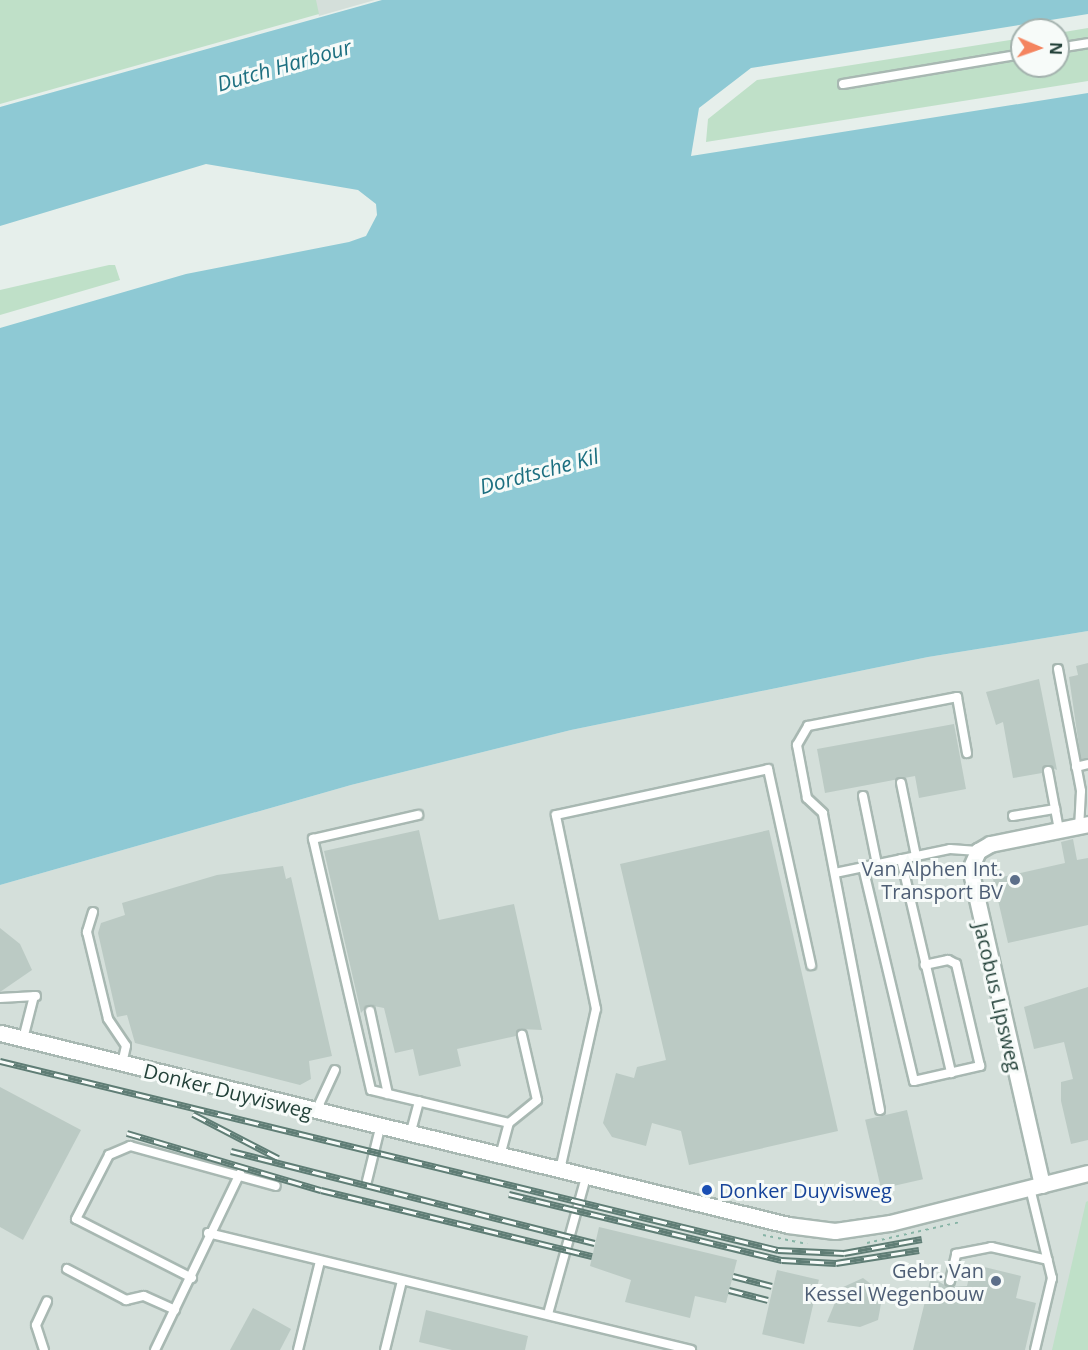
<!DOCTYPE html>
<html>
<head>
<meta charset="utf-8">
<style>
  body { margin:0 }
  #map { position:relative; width:1088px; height:1350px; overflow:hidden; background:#e6efeb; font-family:"Open Sans",sans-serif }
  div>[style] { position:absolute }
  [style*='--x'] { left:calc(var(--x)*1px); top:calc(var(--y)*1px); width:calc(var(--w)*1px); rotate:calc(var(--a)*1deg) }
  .built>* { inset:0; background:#d4dfda }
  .green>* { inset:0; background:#bfe0c8 }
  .water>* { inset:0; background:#8ec9d4 }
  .building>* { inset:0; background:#bbcac4; transform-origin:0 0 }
  .path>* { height:2px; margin-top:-1px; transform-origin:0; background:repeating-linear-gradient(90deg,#86b3a5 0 3px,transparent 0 7.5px) }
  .roads { filter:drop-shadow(2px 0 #a8b8b2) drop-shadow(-2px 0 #a8b8b2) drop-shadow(0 2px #a8b8b2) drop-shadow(0 -2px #a8b8b2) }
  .service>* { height:8px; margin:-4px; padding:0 4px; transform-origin:4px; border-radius:4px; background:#fff }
  .minor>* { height:15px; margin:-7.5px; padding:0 7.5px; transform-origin:7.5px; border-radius:7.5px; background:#fff }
  .rail>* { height:7px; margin-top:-3.5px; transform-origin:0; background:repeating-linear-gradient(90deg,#f7fbf9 0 14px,#5f7d75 0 28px); box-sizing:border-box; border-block:2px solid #5f7d75 }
  .dots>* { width:16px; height:16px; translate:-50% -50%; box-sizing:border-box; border:3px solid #f7fbf9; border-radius:50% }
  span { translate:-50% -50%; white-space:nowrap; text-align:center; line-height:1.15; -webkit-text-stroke:6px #f7fbf9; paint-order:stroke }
  .service-label { font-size:20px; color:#4e5e75 }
  .right { translate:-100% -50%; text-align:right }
  .street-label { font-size:20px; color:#24423a }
  .transit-label { font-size:20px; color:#164399 }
  .left { translate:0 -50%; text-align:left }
  .water-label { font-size:21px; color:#1c6f80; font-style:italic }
  .north { position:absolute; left:1010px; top:18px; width:60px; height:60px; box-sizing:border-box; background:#f7fbf9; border:2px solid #a3b1ad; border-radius:50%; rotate:92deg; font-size:16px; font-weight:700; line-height:24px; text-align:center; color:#24423a }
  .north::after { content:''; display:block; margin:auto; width:21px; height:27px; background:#f4845f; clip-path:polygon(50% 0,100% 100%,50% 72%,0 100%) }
</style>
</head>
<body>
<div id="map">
  <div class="built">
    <div style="clip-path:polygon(315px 0,375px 0,319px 16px)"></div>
    <div style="clip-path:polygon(1088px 631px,1088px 1350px,0 1350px,0 885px,351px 785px,571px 730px,928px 657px)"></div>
  </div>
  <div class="green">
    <div style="clip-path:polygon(0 0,316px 0,319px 14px,0 104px)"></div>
    <div style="clip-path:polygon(1088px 28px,1088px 81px,706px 142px,708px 119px,757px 80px,1022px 38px,1022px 66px,1058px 66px,1058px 33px)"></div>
    <div style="clip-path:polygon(109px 265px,115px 265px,120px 280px,0 315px,0 290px)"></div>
    <div style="clip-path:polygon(1088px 1201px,1088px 1350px,1052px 1350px,1086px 1202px)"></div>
  </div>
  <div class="water">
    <div style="clip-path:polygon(382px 0,1088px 0,1088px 14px,751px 68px,699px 108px,691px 156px,1088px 93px,1088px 631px,928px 657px,571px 730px,351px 785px,0 885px,0 328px,186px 274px,349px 242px,366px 236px,377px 215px,376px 204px,358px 190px,206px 164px,0 226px,0 107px)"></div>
  </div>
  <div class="building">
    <div style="clip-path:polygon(1088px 663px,1088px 758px,1081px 760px,1069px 677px,1078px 675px,1076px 666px)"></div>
    <div style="clip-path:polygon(1039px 679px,1057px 770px,1046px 765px,1042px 773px,1013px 778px,1003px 722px,996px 725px,986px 692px)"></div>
    <div style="clip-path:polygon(954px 724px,966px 789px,919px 798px,915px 776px,825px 793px,817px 749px)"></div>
    <div style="clip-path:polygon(419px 830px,439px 920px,514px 904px,542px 1030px,521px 1029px,516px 1036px,457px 1049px,461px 1066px,419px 1076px,413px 1049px,395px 1053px,384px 1008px,368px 1005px,361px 1013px,324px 851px)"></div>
    <div style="clip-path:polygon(769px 830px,838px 1131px,689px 1165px,681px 1131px,652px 1123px,646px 1146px,612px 1137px,603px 1123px,616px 1073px,634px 1078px,637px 1067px,666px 1060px,620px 864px)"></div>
    <div style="clip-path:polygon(1073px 839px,1077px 860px,1088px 858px,1088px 925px,1008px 943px,993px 879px,1065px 863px,1061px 842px)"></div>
    <div style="clip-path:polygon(283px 866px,286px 879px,291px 877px,332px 1056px,309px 1061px,311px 1079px,300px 1085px,135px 1043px,127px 1015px,117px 1017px,98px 933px,101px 923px,125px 915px,122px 903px,217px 875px)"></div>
    <div style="clip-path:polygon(0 928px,20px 944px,32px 970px,0 992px)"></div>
    <div style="clip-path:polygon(1088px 987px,1088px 1140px,1071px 1144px,1061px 1101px,1061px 1082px,1073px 1079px,1064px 1042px,1034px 1049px,1024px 1007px)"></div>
    <div style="clip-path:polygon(0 1087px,81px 1130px,23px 1240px,0 1227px)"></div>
    <div style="left:907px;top:1110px;width:71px;height:43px;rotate:77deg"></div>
    <div style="clip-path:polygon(599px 1227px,737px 1260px,726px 1303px,695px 1296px,690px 1318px,625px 1302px,631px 1280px,590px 1266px)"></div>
    <div style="clip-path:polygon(972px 1264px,1021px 1276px,1016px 1298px,1036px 1303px,1025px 1350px,913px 1350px,931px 1277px,948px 1287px,967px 1286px)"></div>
    <div style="left:777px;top:1270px;width:43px;height:66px;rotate:13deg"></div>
    <div style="clip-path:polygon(863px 1278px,883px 1293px,878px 1320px,860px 1327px,827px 1322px,841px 1288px)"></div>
    <div style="clip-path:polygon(253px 1308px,291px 1329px,280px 1350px,230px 1350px)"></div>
    <div style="clip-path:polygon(426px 1310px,528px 1336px,525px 1350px,452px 1350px,419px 1342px)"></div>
  </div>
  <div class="path">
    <div style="--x:763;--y:1235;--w:45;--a:11.6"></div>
    <div style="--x:867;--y:1243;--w:95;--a:-12.7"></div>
  </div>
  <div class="roads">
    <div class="service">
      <div style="--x:1058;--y:48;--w:30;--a:-9"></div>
      <div style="--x:843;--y:84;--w:181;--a:-9.5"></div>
      <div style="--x:1058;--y:669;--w:124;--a:79.3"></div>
      <div style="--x:1081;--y:791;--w:35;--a:93"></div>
      <div style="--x:1076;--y:767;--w:12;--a:-14"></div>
      <div style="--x:1048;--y:771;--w:60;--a:79.4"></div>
      <div style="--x:901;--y:783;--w:75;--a:78.4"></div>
      <div style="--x:863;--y:796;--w:69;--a:78.4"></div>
      <div style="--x:1013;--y:816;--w:43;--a:-9.5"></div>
      <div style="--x:901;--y:859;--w:220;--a:76.8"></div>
      <div style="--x:863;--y:867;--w:220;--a:76.6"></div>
      <div style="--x:914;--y:1081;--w:68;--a:-12.8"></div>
      <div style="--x:980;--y:1066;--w:105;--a:-103.2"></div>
      <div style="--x:956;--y:964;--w:9;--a:-153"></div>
      <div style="--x:948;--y:960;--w:24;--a:168"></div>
      <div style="--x:835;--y:873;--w:117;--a:-11.8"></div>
      <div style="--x:950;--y:849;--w:28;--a:4"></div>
      <div style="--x:93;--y:912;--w:21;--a:107"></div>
      <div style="--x:87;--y:932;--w:89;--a:76.4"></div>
      <div style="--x:108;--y:1019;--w:32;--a:56"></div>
      <div style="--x:126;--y:1046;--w:18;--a:103"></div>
      <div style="--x:0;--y:998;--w:36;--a:-3"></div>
      <div style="--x:370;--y:1011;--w:85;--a:77.8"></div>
      <div style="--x:388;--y:1094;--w:124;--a:13.5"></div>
      <div style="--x:509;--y:1123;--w:36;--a:-39"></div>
      <div style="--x:537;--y:1100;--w:67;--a:-103"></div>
      <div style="--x:23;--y:1039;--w:44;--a:-75.7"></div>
      <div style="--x:388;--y:1094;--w:17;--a:-167"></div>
      <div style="--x:371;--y:1090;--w:258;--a:-103"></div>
      <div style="--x:313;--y:839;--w:108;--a:-12.9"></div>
      <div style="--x:880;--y:1110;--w:302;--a:-100.9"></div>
      <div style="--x:823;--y:813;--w:22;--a:-137"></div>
      <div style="--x:807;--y:798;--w:54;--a:-100.7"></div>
      <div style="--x:797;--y:745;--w:22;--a:-60"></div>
      <div style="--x:808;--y:726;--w:152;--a:-11"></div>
      <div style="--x:957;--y:697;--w:57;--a:79.9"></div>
      <div style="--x:316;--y:1111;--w:45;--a:-65.1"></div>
      <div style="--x:410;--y:1135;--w:35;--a:-75"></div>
      <div style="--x:500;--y:1156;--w:34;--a:-75"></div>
      <div style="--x:560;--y:1170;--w:165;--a:-77.4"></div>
      <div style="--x:596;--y:1009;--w:198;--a:-101.7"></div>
      <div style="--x:556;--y:815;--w:217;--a:-12.2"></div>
      <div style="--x:768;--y:769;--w:201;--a:77.6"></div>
      <div style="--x:367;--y:1181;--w:55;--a:-76.2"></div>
      <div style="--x:1030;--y:1188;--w:93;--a:76.3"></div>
      <div style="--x:1052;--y:1278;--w:74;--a:103.3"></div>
      <div style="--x:208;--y:1233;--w:497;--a:13.6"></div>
      <div style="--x:67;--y:1269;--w:67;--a:27.7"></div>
      <div style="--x:126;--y:1300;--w:18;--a:-13"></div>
      <div style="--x:144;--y:1296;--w:34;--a:24"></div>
      <div style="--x:192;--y:1278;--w:130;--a:-153"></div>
      <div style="--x:76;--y:1219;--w:72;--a:-62.7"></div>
      <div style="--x:109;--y:1155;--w:23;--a:-23"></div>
      <div style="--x:130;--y:1146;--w:151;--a:15.3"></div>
      <div style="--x:950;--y:1281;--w:28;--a:-77"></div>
      <div style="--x:956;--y:1254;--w:36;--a:-11"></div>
      <div style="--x:991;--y:1247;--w:58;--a:12.8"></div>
      <div style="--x:548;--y:1314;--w:142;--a:-74.5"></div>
      <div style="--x:44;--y:1350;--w:26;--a:-108"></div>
      <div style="--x:36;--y:1325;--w:26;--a:-65"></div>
      <div style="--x:155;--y:1350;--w:196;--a:-64.3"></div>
      <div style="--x:298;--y:1350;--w:92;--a:-76.1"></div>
      <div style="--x:385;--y:1350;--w:71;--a:-76.2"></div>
    </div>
    <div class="minor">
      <div style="--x:0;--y:1033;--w:811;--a:13.69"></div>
      <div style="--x:788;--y:1225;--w:47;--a:7.3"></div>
      <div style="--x:835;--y:1231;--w:56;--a:-8.3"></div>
      <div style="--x:890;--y:1223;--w:204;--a:-14.2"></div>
      <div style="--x:1042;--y:1185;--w:324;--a:-102.8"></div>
      <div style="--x:970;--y:869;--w:20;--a:-66"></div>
      <div style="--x:978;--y:851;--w:14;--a:-30"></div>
      <div style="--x:990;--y:844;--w:100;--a:-11.5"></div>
    </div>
  </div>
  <div class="rail">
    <div style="--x:0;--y:1061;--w:801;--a:13.65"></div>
    <div style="--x:778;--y:1250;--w:66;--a:2.6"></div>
    <div style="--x:844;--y:1253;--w:79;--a:-10.2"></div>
    <div style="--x:193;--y:1114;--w:96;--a:27.4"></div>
    <div style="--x:127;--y:1133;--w:202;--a:16.4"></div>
    <div style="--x:321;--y:1190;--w:279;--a:13.7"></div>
    <div style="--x:231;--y:1151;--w:375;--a:14.2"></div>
    <div style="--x:509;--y:1194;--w:281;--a:13.6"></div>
    <div style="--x:782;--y:1260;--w:54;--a:3.2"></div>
    <div style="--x:836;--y:1263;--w:84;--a:-8.9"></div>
    <div style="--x:733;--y:1276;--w:40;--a:14.4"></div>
    <div style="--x:729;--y:1290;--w:40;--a:14.4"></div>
  </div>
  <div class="dots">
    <div style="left:1015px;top:880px;background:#5c6f8a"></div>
    <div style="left:707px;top:1190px;background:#1a4fb4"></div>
    <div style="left:996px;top:1281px;background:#5c6f8a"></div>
  </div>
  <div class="service-label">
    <span class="right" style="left:1003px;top:880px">Van Alphen Int.<br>Transport BV</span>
    <span class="right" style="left:984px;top:1282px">Gebr. Van<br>Kessel Wegenbouw</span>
  </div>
  <div class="street-label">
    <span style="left:998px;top:997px;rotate:77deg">Jacobus Lipsweg</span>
    <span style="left:228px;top:1091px;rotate:14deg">Donker Duyvisweg</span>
  </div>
  <div class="transit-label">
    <span class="left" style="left:719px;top:1190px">Donker Duyvisweg</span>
  </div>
  <div class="water-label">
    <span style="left:284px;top:65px;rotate:-16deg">Dutch Harbour</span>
    <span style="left:539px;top:471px;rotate:-15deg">Dordtsche Kil</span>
  </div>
  <div class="north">N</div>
</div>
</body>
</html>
